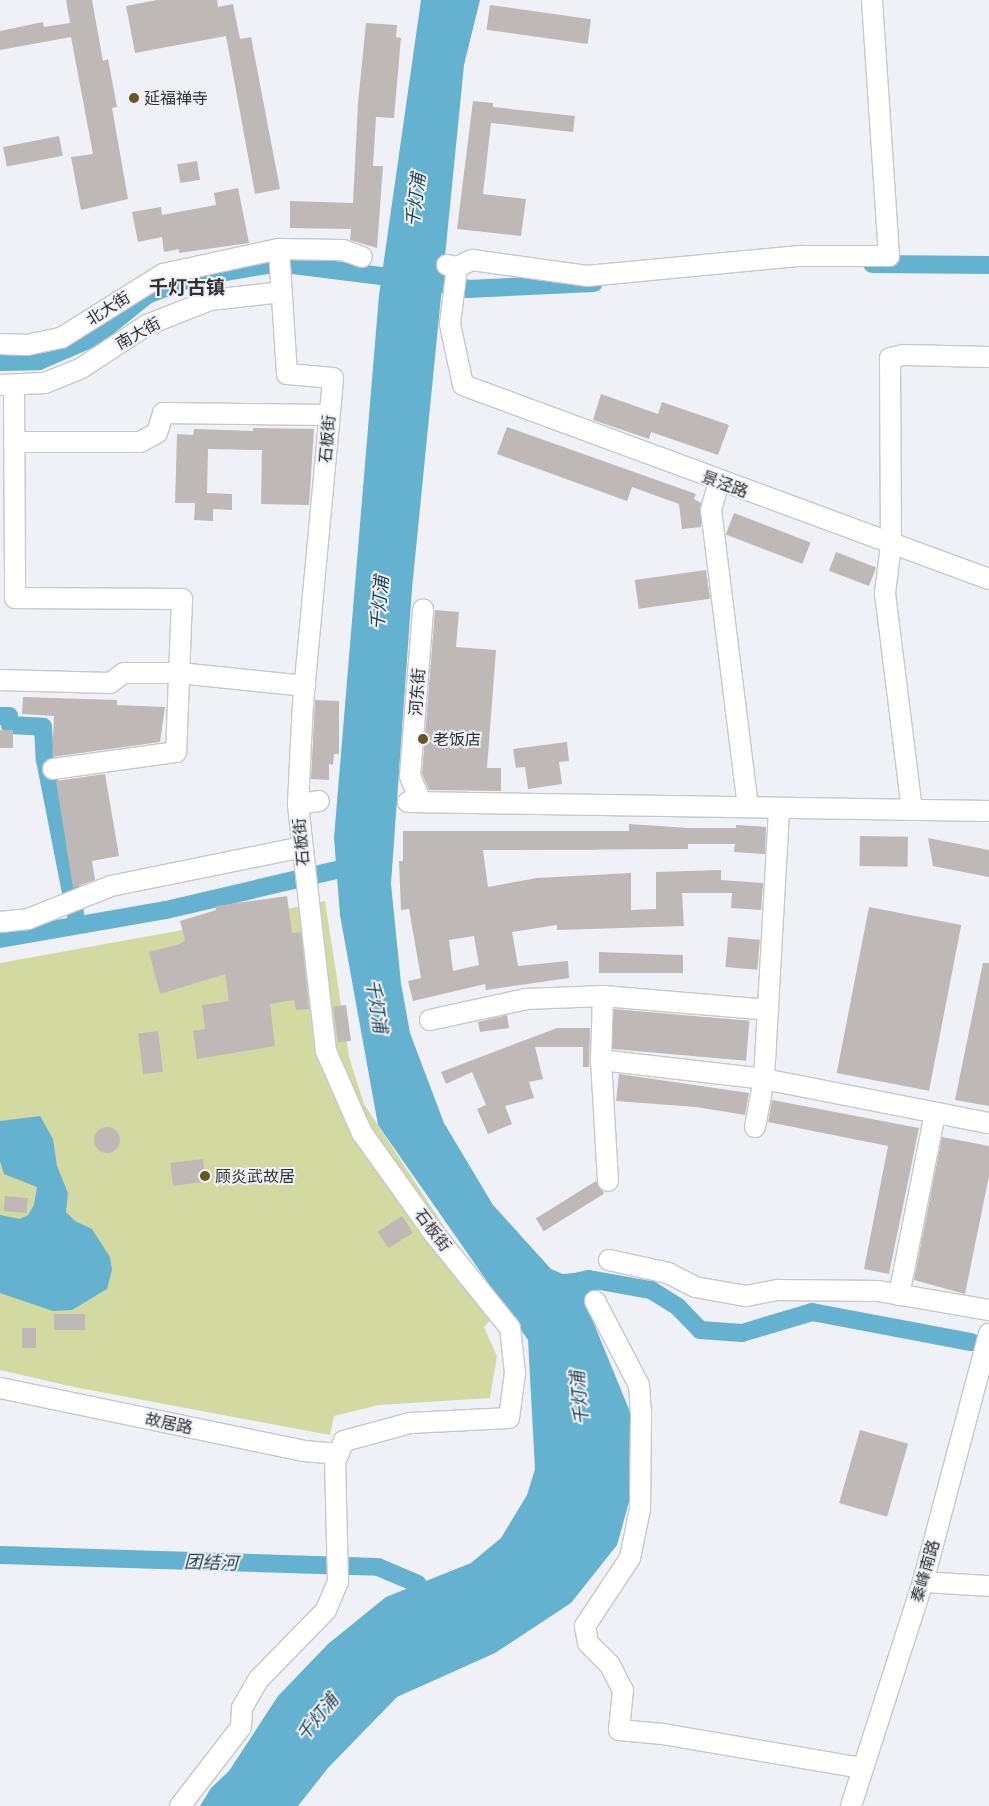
<!DOCTYPE html>
<html>
<head>
<meta charset="utf-8">
<style>
  body { margin:0 }
  #map { position:relative; width:989px; height:1806px; overflow:hidden; background:#f0f1f6; font-family:Lato,"Noto Sans SC",sans-serif }
  div>[style] { position:absolute }
  [style*='--x'] { left:calc(var(--x)*1px); top:calc(var(--y)*1px); width:calc(var(--w)*1px); rotate:calc(var(--a)*1deg) }
  .green>* { inset:0; background:#d2daa2 }
  .water>* { inset:0; background:#64b1d0 }
  .canal>* { height:18px; margin:-9px; padding:0 9px; transform-origin:9px; border-radius:9px; background:#64b1d0 }
  .building>* { inset:0; background:#beb8b7; transform-origin:0 0 }
  .round { border-radius:50% }
  .roads { filter:drop-shadow(1px 0 #c7c7cc) drop-shadow(-1px 0 #c7c7cc) drop-shadow(0 1px #c7c7cc) drop-shadow(0 -1px #c7c7cc) }
  .minor>* { height:20px; margin:-10px; padding:0 10px; transform-origin:10px; border-radius:10px; background:#fff }
  .dots>* { width:14px; height:14px; translate:-50% -50%; box-sizing:border-box; border:2px solid #f0f1f6; border-radius:50% }
  span { translate:-50% -50%; white-space:nowrap; text-align:center; line-height:1.15; -webkit-text-stroke:4px #f0f1f6; paint-order:stroke }
  .poi-label { font-size:16px; color:#313133 }
  .left { translate:0 -50%; text-align:left }
  .street-label { font-size:16px; color:#313133 }
  .water-label { font-size:18px; color:#1b3f4d; font-style:italic }
  .quarter-label { font-size:19px; color:#313133; font-weight:700 }
</style>
</head>
<body>
<div id="map">
  <div class="green">
    <div style="clip-path:polygon(325px 901px,349px 1057px,364px 1104px,458px 1248px,503px 1308px,484px 1327px,497px 1356px,490px 1398px,379px 1405px,334px 1416px,330px 1435px,74px 1387px,0 1370px,0 963px,216px 924px)"></div>
  </div>
  <div class="water">
    <div style="clip-path:polygon(421px 0,480px 0,464px 65px,412px 589px,391px 884px,401px 983px,410px 1033px,444px 1123px,493px 1205px,551px 1269px,563px 1274px,588px 1272px,598px 1282px,598px 1290px,590px 1299px,590px 1314px,635px 1424px,633px 1488px,617px 1545px,571px 1603px,495px 1653px,397px 1697px,328px 1768px,298px 1806px,200px 1806px,211px 1788px,229px 1771px,278px 1696px,328px 1644px,386px 1597px,471px 1563px,501px 1538px,527px 1495px,535px 1469px,528px 1340px,378px 1125px,340px 915px,334px 838px,379px 295px)"></div>
    <div style="clip-path:polygon(40px 1116px,53px 1139px,57px 1166px,68px 1193px,66px 1212px,75px 1221px,92px 1229px,110px 1257px,112px 1270px,107px 1289px,72px 1310px,53px 1311px,0 1293px,0 1215px,20px 1219px,28px 1215px,34px 1205px,37px 1187px,4px 1174px,0 1161px,0 1121px)"></div>
  </div>
  <div class="canal">
    <div style="--x:285;--y:264;--w:121;--a:7.1"></div>
    <div style="--x:872;--y:264;--w:117;--a:0.5"></div>
    <div style="--x:441;--y:284;--w:27;--a:10"></div>
    <div style="--x:468;--y:289;--w:126;--a:-2.7"></div>
    <div style="--x:0;--y:362;--w:39;--a:-1"></div>
    <div style="--x:39;--y:361;--w:61;--a:-23.2"></div>
    <div style="--x:95;--y:337;--w:67;--a:-38.9"></div>
    <div style="--x:147;--y:295;--w:47;--a:-21.1"></div>
    <div style="--x:191;--y:278;--w:83;--a:-9.7"></div>
    <div style="--x:0;--y:716;--w:9;--a:0"></div>
    <div style="--x:9;--y:716;--w:9;--a:84"></div>
    <div style="--x:10;--y:725;--w:33;--a:3"></div>
    <div style="--x:43;--y:727;--w:33;--a:87"></div>
    <div style="--x:45;--y:760;--w:156;--a:78.9"></div>
    <div style="--x:0;--y:939;--w:169;--a:-9.9"></div>
    <div style="--x:166;--y:910;--w:176;--a:-13.2"></div>
    <div style="--x:574;--y:1282;--w:15;--a:-11"></div>
    <div style="--x:589;--y:1279;--w:63;--a:10.1"></div>
    <div style="--x:651;--y:1290;--w:32;--a:32"></div>
    <div style="--x:678;--y:1307;--w:32;--a:46"></div>
    <div style="--x:700;--y:1330;--w:42;--a:4.1"></div>
    <div style="--x:742;--y:1333;--w:73;--a:-16.7"></div>
    <div style="--x:812;--y:1312;--w:162;--a:10.7"></div>
    <div style="--x:0;--y:1555;--w:378;--a:1.8"></div>
    <div style="--x:378;--y:1567;--w:43;--a:23"></div>
  </div>
  <div class="building">
    <div style="clip-path:polygon(66px 0,92px 0,103px 61px,108px 59px,117px 107px,112px 108px,128px 199px,81px 210px,71px 157px,93px 154px,71px 37px,0 50px,0 31px,43px 22px,44px 27px,70px 23px)"></div>
    <div style="clip-path:polygon(157px 0,217px 0,218px 7px,233px 4px,240px 39px,251px 37px,280px 189px,255px 194px,226px 36px,135px 53px,126px 6px)"></div>
    <div style="left:490px;top:5px;width:102px;height:25px;rotate:8deg"></div>
    <div style="clip-path:polygon(366px 23px,397px 25px,396px 37px,401px 38px,394px 118px,376px 117px,373px 166px,383px 166px,377px 248px,350px 240px,351px 229px,290px 228px,290px 201px,353px 203px,358px 103px)"></div>
    <div style="clip-path:polygon(473px 101px,493px 103px,493px 107px,575px 116px,573px 132px,491px 123px,483px 194px,526px 199px,521px 236px,457px 229px)"></div>
    <div style="left:59px;top:136px;width:20px;height:57px;rotate:79deg"></div>
    <div style="left:197px;top:161px;width:19px;height:20px;rotate:81deg"></div>
    <div style="clip-path:polygon(238px 188px,249px 243px,179px 253px,179px 249px,164px 252px,162px 237px,138px 242px,132px 212px,161px 207px,162px 215px,216px 205px,214px 193px)"></div>
    <div style="clip-path:polygon(601px 394px,658px 414px,662px 402px,729px 425px,718px 455px,651px 432px,649px 439px,593px 420px)"></div>
    <div style="clip-path:polygon(507px 427px,696px 494px,694px 499px,701px 503px,701px 527px,682px 529px,679px 504px,632px 487px,627px 501px,497px 454px)"></div>
    <div style="clip-path:polygon(253px 428px,314px 429px,309px 505px,261px 504px,262px 450px,208px 449px,207px 493px,232px 494px,232px 510px,213px 509px,213px 521px,194px 520px,195px 503px,175px 503px,177px 434px,193px 435px,194px 429px,253px 431px)"></div>
    <div style="left:734px;top:513px;width:82px;height:23px;rotate:21deg"></div>
    <div style="left:836px;top:552px;width:43px;height:20px;rotate:21deg"></div>
    <div style="left:706px;top:570px;width:29px;height:72px;rotate:82deg"></div>
    <div style="clip-path:polygon(435px 610px,459px 612px,456px 647px,496px 650px,487px 768px,501px 768px,501px 791px,429px 790px,422px 774px)"></div>
    <div style="clip-path:polygon(23px 697px,117px 700px,117px 705px,165px 707px,160px 742px,52px 757px,54px 716px,22px 714px)"></div>
    <div style="clip-path:polygon(315px 700px,339px 701px,339px 754px,334px 754px,333px 765px,329px 764px,329px 780px,311px 779px)"></div>
    <div style="left:0;top:730px;width:13px;height:18px"></div>
    <div style="clip-path:polygon(567px 742px,569px 761px,559px 762px,562px 784px,528px 789px,525px 767px,516px 768px,513px 749px)"></div>
    <div style="clip-path:polygon(105px 774px,119px 856px,92px 861px,95px 880px,73px 888px,56px 781px)"></div>
    <div style="clip-path:polygon(evenodd,629px 824px,688px 828px,736px 828px,736px 825px,766px 827px,765px 854px,734px 852px,735px 844px,688px 844px,688px 849px,483px 850px,488px 887px,537px 878px,631px 873px,631px 910px,656px 909px,656px 872px,721px 870px,721px 880px,763px 883px,761px 910px,731px 908px,732px 893px,682px 893px,684px 926px,557px 930px,557px 925px,512px 932px,518px 966px,568px 961px,569px 978px,486px 990px,485px 984px,413px 1001px,408px 981px,421px 978px,409px 909px,401px 910px,399px 861px,403px 861px,403px 831px,629px 831px,629px 824px,474px 936px,479px 965px,453px 971px,449px 940px,474px 936px)"></div>
    <div style="left:860px;top:836px;width:48px;height:30px;rotate:1deg"></div>
    <div style="clip-path:polygon(928px 838px,989px 850px,989px 877px,933px 866px)"></div>
    <div style="clip-path:polygon(287px 896px,292px 933px,301px 932px,309px 1009px,296px 1010px,294px 1000px,270px 1004px,275px 1046px,197px 1059px,193px 1031px,205px 1029px,202px 1005px,229px 1001px,225px 974px,160px 994px,149px 952px,180px 944px,185px 940px,180px 921px,216px 910px,216px 906px)"></div>
    <div style="left:869px;top:907px;width:94px;height:169px;rotate:11deg"></div>
    <div style="left:728px;top:937px;width:32px;height:30px;rotate:5deg"></div>
    <div style="clip-path:polygon(599px 952px,683px 955px,683px 973px,599px 973px)"></div>
    <div style="clip-path:polygon(983px 963px,989px 963px,989px 1106px,955px 1100px)"></div>
    <div style="left:346px;top:1005px;width:36px;height:13px;rotate:82deg"></div>
    <div style="left:614px;top:1009px;width:136px;height:40px;rotate:5deg"></div>
    <div style="clip-path:polygon(507px 1015px,509px 1028px,480px 1032px,478px 1022px)"></div>
    <div style="clip-path:polygon(557px 1028px,590px 1028px,589px 1067px,583px 1067px,583px 1047px,535px 1047px,543px 1079px,529px 1082px,534px 1098px,505px 1106px,512px 1124px,488px 1134px,477px 1109px,486px 1105px,472px 1072px,446px 1084px,441px 1072px)"></div>
    <div style="left:158px;top:1031px;width:41px;height:20px;rotate:83deg"></div>
    <div style="clip-path:polygon(619px 1074px,749px 1093px,745px 1115px,696px 1107px,616px 1101px)"></div>
    <div style="clip-path:polygon(772px 1100px,919px 1128px,889px 1274px,864px 1269px,888px 1146px,768px 1122px)"></div>
    <div class="round" style="left:94px;top:1127px;width:26px;height:26px"></div>
    <div style="clip-path:polygon(942px 1137px,989px 1146px,989px 1176px,965px 1294px,914px 1280px)"></div>
    <div style="left:203px;top:1159px;width:23px;height:33px;rotate:83deg"></div>
    <div style="left:596px;top:1181px;width:15px;height:71px;rotate:58deg"></div>
    <div style="left:5px;top:1196px;width:23px;height:15px;rotate:5deg"></div>
    <div style="left:402px;top:1216px;width:20px;height:29px;rotate:57deg"></div>
    <div style="left:54px;top:1314px;width:31px;height:16px"></div>
    <div style="left:22px;top:1328px;width:14px;height:20px"></div>
    <div style="left:860px;top:1430px;width:50px;height:76px;rotate:16deg"></div>
  </div>
  <div class="roads">
    <div class="minor">
      <div style="--x:447;--y:265;--w:10;--a:11"></div>
      <div style="--x:457;--y:267;--w:57;--a:97"></div>
      <div style="--x:450;--y:324;--w:62;--a:78"></div>
      <div style="--x:463;--y:385;--w:561;--a:20.25"></div>
      <div style="--x:457;--y:267;--w:17;--a:-25"></div>
      <div style="--x:472;--y:260;--w:116;--a:7.9"></div>
      <div style="--x:587;--y:276;--w:214;--a:-5.4"></div>
      <div style="--x:800;--y:256;--w:89;--a:0"></div>
      <div style="--x:889;--y:256;--w:257;--a:-93.8"></div>
      <div style="--x:0;--y:344;--w:27;--a:2"></div>
      <div style="--x:27;--y:345;--w:35;--a:-12"></div>
      <div style="--x:61;--y:338;--w:120;--a:-32.1"></div>
      <div style="--x:163;--y:274;--w:119;--a:-12.2"></div>
      <div style="--x:279;--y:249;--w:64;--a:0.9"></div>
      <div style="--x:343;--y:250;--w:20;--a:20"></div>
      <div style="--x:0;--y:385;--w:45;--a:-2.5"></div>
      <div style="--x:45;--y:383;--w:38;--a:-22"></div>
      <div style="--x:80;--y:369;--w:80;--a:-33.3"></div>
      <div style="--x:147;--y:325;--w:68;--a:-21.6"></div>
      <div style="--x:210;--y:300;--w:72;--a:-6.3"></div>
      <div style="--x:14;--y:385;--w:213;--a:89.7"></div>
      <div style="--x:15;--y:598;--w:167;--a:0.3"></div>
      <div style="--x:182;--y:599;--w:153;--a:92.2"></div>
      <div style="--x:176;--y:752;--w:124;--a:172.1"></div>
      <div style="--x:14;--y:442;--w:126;--a:0"></div>
      <div style="--x:140;--y:442;--w:19;--a:-28"></div>
      <div style="--x:157;--y:433;--w:21;--a:-73"></div>
      <div style="--x:163;--y:413;--w:166;--a:0.7"></div>
      <div style="--x:719;--y:482;--w:29;--a:106"></div>
      <div style="--x:711;--y:510;--w:299;--a:82.9"></div>
      <div style="--x:0;--y:680;--w:110;--a:1.6"></div>
      <div style="--x:110;--y:683;--w:17;--a:-36"></div>
      <div style="--x:124;--y:673;--w:55;--a:0"></div>
      <div style="--x:179;--y:673;--w:127;--a:5.9"></div>
      <div style="--x:408;--y:802;--w:581;--a:0.89"></div>
      <div style="--x:421;--y:802;--w:28;--a:-113"></div>
      <div style="--x:410;--y:776;--w:167;--a:-85.5"></div>
      <div style="--x:298;--y:804;--w:21;--a:-8"></div>
      <div style="--x:912;--y:810;--w:219;--a:-97.1"></div>
      <div style="--x:885;--y:593;--w:48;--a:-82.9"></div>
      <div style="--x:891;--y:545;--w:187;--a:-90.3"></div>
      <div style="--x:890;--y:358;--w:14;--a:-12"></div>
      <div style="--x:904;--y:355;--w:85;--a:1.3"></div>
      <div style="--x:0;--y:922;--w:28;--a:-6"></div>
      <div style="--x:28;--y:919;--w:89;--a:-21.7"></div>
      <div style="--x:111;--y:886;--w:195;--a:-11.5"></div>
      <div style="--x:603;--y:996;--w:64;--a:91.8"></div>
      <div style="--x:601;--y:1060;--w:121;--a:86.7"></div>
      <div style="--x:430;--y:1020;--w:98;--a:-12.3"></div>
      <div style="--x:526;--y:999;--w:77;--a:-2.2"></div>
      <div style="--x:603;--y:996;--w:166;--a:4.8"></div>
      <div style="--x:601;--y:1060;--w:164;--a:6.6"></div>
      <div style="--x:764;--y:1079;--w:229;--a:11.1"></div>
      <div style="--x:755;--y:1127;--w:49;--a:-79.4"></div>
      <div style="--x:764;--y:1079;--w:271;--a:-86.8"></div>
      <div style="--x:609;--y:1260;--w:60;--a:12.4"></div>
      <div style="--x:668;--y:1273;--w:30;--a:27"></div>
      <div style="--x:695;--y:1287;--w:52;--a:10"></div>
      <div style="--x:746;--y:1296;--w:33;--a:-11"></div>
      <div style="--x:778;--y:1290;--w:100;--a:0.6"></div>
      <div style="--x:878;--y:1291;--w:113;--a:9.7"></div>
      <div style="--x:899;--y:1295;--w:186;--a:-78.8"></div>
      <div style="--x:595;--y:1301;--w:95;--a:62.4"></div>
      <div style="--x:639;--y:1385;--w:30;--a:86"></div>
      <div style="--x:641;--y:1415;--w:94;--a:90.6"></div>
      <div style="--x:640;--y:1509;--w:50;--a:101.5"></div>
      <div style="--x:630;--y:1558;--w:82;--a:123.5"></div>
      <div style="--x:585;--y:1626;--w:17;--a:80"></div>
      <div style="--x:588;--y:1643;--w:31;--a:45"></div>
      <div style="--x:610;--y:1665;--w:28;--a:63"></div>
      <div style="--x:623;--y:1690;--w:40;--a:95.7"></div>
      <div style="--x:619;--y:1730;--w:44;--a:5.2"></div>
      <div style="--x:663;--y:1734;--w:201;--a:9.7"></div>
      <div style="--x:0;--y:1388;--w:310;--a:11.7"></div>
      <div style="--x:304;--y:1451;--w:35;--a:5"></div>
      <div style="--x:923;--y:1582;--w:66;--a:3.5"></div>
      <div style="--x:180;--y:1806;--w:100;--a:-52.3"></div>
      <div style="--x:241;--y:1727;--w:19;--a:-87"></div>
      <div style="--x:242;--y:1708;--w:34;--a:-60"></div>
      <div style="--x:259;--y:1679;--w:96;--a:-45.8"></div>
      <div style="--x:326;--y:1610;--w:30;--a:-67"></div>
      <div style="--x:338;--y:1582;--w:121;--a:-91.4"></div>
      <div style="--x:335;--y:1461;--w:22;--a:-66"></div>
      <div style="--x:344;--y:1441;--w:68;--a:-15.3"></div>
      <div style="--x:410;--y:1423;--w:99;--a:-2.9"></div>
      <div style="--x:509;--y:1418;--w:45;--a:-82.4"></div>
      <div style="--x:515;--y:1373;--w:45;--a:-96.3"></div>
      <div style="--x:510;--y:1328;--w:124;--a:-128.8"></div>
      <div style="--x:432;--y:1231;--w:120;--a:-125.5"></div>
      <div style="--x:362;--y:1133;--w:90;--a:-113.7"></div>
      <div style="--x:326;--y:1051;--w:249;--a:-96.5"></div>
      <div style="--x:298;--y:804;--w:101;--a:-87.2"></div>
      <div style="--x:303;--y:703;--w:326;--a:-84.7"></div>
      <div style="--x:333;--y:378;--w:46;--a:-175"></div>
      <div style="--x:287;--y:374;--w:125;--a:-93.7"></div>
      <div style="--x:851;--y:1806;--w:235;--a:-72.2"></div>
      <div style="--x:923;--y:1582;--w:257;--a:-75.1"></div>
    </div>
  </div>
  <div class="dots">
    <div style="left:134px;top:98px;background:#665623"></div>
    <div style="left:423px;top:739px;background:#665623"></div>
    <div style="left:205px;top:1176px;background:#665623"></div>
  </div>
  <div class="poi-label">
    <span class="left" style="left:144px;top:98px">延福禅寺</span>
    <span class="left" style="left:433px;top:739px">老饭店</span>
    <span class="left" style="left:215px;top:1176px">顾炎武故居</span>
  </div>
  <div class="street-label">
    <span style="left:108px;top:308px;rotate:-32deg">北大街</span>
    <span style="left:138px;top:333px;rotate:-29deg">南大街</span>
    <span style="left:327px;top:439px;rotate:-85deg">石板街</span>
    <span style="left:725px;top:484px;rotate:20deg">景泾路</span>
    <span style="left:417px;top:692px;rotate:-86deg">河东街</span>
    <span style="left:301px;top:842px;rotate:-95deg">石板街</span>
    <span style="left:433px;top:1230px;rotate:53deg">石板街</span>
    <span style="left:169px;top:1423px;rotate:12deg">故居路</span>
    <span style="left:925px;top:1571px;rotate:-74deg">秦峰南路</span>
  </div>
  <div class="water-label">
    <span style="left:415px;top:200px;rotate:-83deg">千灯浦</span>
    <span style="left:379px;top:603px;rotate:-85deg">千灯浦</span>
    <span style="left:377px;top:1006px;rotate:81deg">千灯浦</span>
    <span style="left:579px;top:1398px;rotate:-95deg">千灯浦</span>
    <span style="left:211px;top:1562px;rotate:2deg">团结河</span>
    <span style="left:317px;top:1717px;rotate:-51deg">千灯浦</span>
  </div>
  <div class="quarter-label">
    <span style="left:187px;top:287px">千灯古镇</span>
  </div>
</div>
</body>
</html>
